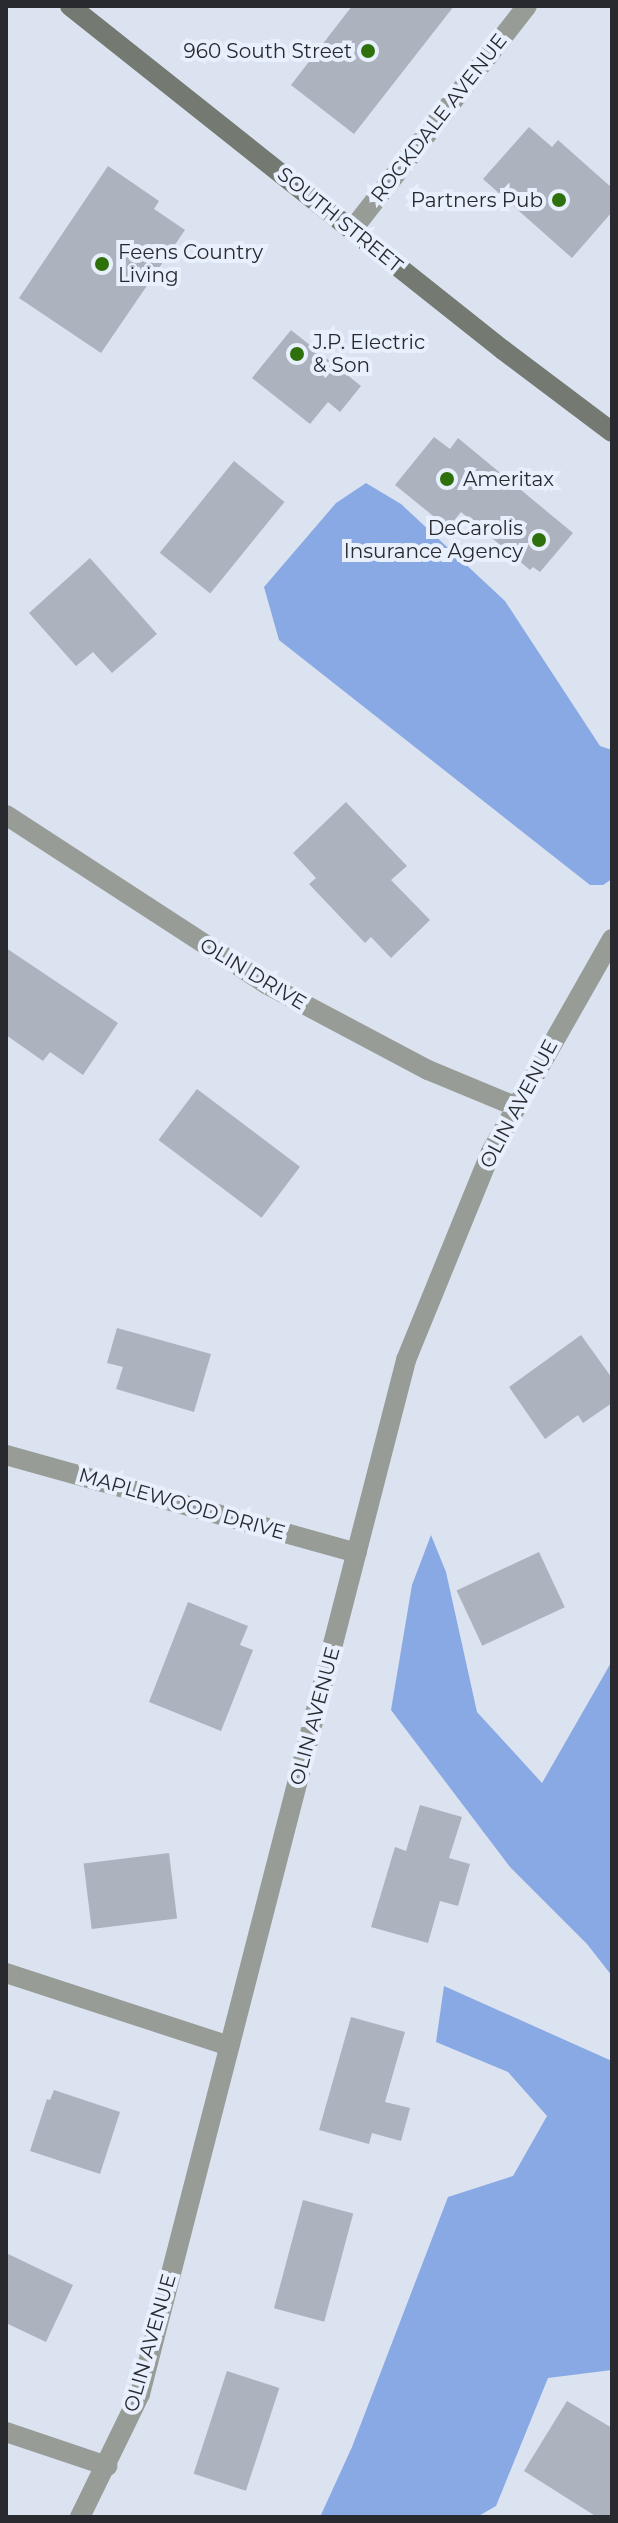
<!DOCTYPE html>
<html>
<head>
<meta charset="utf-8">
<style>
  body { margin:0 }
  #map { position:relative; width:618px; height:2523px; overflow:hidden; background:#dce3f0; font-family:Montserrat,sans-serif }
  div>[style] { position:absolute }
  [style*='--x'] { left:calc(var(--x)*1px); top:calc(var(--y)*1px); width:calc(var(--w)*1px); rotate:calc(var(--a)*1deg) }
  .forest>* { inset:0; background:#89a9e5 }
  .building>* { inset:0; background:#acb2be; transform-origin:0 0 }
  .street>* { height:20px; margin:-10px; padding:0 10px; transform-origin:10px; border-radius:10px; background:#989c97 }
  .secondary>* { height:20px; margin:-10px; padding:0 10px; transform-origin:10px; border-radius:10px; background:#747972 }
  .dots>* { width:22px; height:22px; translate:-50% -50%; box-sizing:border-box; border:4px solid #e9f0fd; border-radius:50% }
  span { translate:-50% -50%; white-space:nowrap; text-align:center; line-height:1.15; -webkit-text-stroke:8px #e9f0fd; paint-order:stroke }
  .poi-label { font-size:20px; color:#282a2f }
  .right { translate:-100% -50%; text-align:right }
  .left { translate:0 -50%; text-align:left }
  .street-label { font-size:20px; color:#282a2f }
  .frame { position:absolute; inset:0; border:8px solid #282a2f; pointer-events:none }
</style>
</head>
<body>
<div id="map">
  <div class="forest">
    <div style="clip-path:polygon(366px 483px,401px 504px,505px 601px,600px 746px,612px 750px,612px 879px,603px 885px,590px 885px,279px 640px,264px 587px,336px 503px)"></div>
    <div style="clip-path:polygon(431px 1535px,446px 1572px,477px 1712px,542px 1783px,612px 1661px,612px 1976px,587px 1944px,510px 1867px,391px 1710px,412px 1585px)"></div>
    <div style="clip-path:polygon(444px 1986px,612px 2061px,612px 2370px,548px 2378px,496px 2506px,477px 2517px,320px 2517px,352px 2447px,448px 2197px,513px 2176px,547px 2116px,508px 2072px,436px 2042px)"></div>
  </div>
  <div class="building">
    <div style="clip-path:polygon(352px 6px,454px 6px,354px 134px,291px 85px)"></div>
    <div style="clip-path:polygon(529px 127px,552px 147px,558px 140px,612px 188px,612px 212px,572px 258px,483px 179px)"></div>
    <div style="clip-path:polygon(108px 166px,159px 201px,154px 209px,185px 230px,101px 353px,19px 298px)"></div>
    <div style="clip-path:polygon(291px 330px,361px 386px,340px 412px,328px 402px,310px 424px,252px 378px)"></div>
    <div style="clip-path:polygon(434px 437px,450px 449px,458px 438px,573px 533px,540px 572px,533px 567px,530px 570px,461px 512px,448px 528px,395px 485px)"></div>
    <div style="left:234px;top:461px;width:65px;height:118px;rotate:39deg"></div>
    <div style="clip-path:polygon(90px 558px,157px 634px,112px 673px,93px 652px,76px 666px,29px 613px)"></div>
    <div style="clip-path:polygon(346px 802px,407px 866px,391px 880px,430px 920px,391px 958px,371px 937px,365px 943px,309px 884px,316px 878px,293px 853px)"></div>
    <div style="clip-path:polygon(6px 948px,118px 1023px,83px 1075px,50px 1052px,43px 1061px,6px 1035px)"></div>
    <div style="left:197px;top:1089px;width:129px;height:64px;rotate:37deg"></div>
    <div style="clip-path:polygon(117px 1328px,211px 1354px,194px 1412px,116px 1389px,123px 1367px,107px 1363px)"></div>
    <div style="clip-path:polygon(581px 1335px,612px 1378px,612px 1403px,583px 1423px,578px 1415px,545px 1439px,509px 1387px)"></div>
    <div style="left:539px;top:1552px;width:61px;height:91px;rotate:65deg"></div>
    <div style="clip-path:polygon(188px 1602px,248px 1626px,240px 1645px,253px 1650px,221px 1731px,149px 1702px)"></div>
    <div style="clip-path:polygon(420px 1805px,462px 1817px,449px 1858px,470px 1864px,458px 1906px,440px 1901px,428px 1943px,371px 1927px,395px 1847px,406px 1851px)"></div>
    <div style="left:169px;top:1853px;width:66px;height:86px;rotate:83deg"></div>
    <div style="clip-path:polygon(351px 2017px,405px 2032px,385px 2102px,410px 2108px,401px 2141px,372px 2133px,369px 2144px,319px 2130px)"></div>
    <div style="clip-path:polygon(54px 2090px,120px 2112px,100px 2174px,30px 2151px,47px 2099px,50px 2100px)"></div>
    <div style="left:303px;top:2200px;width:52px;height:112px;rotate:15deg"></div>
    <div style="clip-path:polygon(6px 2253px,73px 2285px,46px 2342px,6px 2323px)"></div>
    <div style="left:227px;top:2371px;width:55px;height:108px;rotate:18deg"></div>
    <div style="clip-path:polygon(567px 2401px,612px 2428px,612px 2517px,597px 2517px,524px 2471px)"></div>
  </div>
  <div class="street">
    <div style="--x:352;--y:230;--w:284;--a:-52"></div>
    <div style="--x:6;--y:815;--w:310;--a:33"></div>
    <div style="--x:266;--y:984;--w:183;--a:28"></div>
    <div style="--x:428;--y:1070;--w:94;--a:22.5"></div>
    <div style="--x:6;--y:1455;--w:364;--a:15.6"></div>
    <div style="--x:6;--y:1973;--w:235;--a:18.1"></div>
    <div style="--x:6;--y:2432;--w:107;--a:18.6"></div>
    <div style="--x:80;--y:2517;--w:137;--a:-64"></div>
    <div style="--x:140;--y:2394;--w:1068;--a:-75.57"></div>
    <div style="--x:406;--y:1360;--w:225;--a:-67.8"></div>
    <div style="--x:491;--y:1152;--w:245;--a:-60.4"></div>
  </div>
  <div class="secondary">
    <div style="--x:70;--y:6;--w:553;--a:38.47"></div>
    <div style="--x:503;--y:350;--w:136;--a:37"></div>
  </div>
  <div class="dots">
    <div style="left:368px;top:51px;background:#2e710c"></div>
    <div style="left:559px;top:200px;background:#2e710c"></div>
    <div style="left:102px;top:264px;background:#2e710c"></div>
    <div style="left:297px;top:354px;background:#2e710c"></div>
    <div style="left:447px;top:479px;background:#2e710c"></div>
    <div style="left:539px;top:540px;background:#2e710c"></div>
  </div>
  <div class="poi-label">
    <span class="right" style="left:352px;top:51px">960 South Street</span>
    <span class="right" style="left:543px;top:200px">Partners Pub</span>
    <span class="left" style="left:118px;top:264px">Feens Country<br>Living</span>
    <span class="left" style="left:313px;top:354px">J.P. Electric<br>&amp; Son</span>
    <span class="left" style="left:463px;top:479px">Ameritax</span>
    <span class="right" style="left:523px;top:540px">DeCarolis<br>Insurance Agency</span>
  </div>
  <div class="street-label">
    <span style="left:439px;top:118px;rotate:-52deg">ROCKDALE AVENUE</span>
    <span style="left:340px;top:220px;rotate:39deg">SOUTH STREET</span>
    <span style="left:253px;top:974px;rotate:31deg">OLIN DRIVE</span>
    <span style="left:519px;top:1104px;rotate:-62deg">OLIN AVENUE</span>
    <span style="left:182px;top:1504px;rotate:16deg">MAPLEWOOD DRIVE</span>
    <span style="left:315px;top:1716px;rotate:-75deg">OLIN AVENUE</span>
    <span style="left:150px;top:2343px;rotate:-74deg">OLIN AVENUE</span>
  </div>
  <div class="frame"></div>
</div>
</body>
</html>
